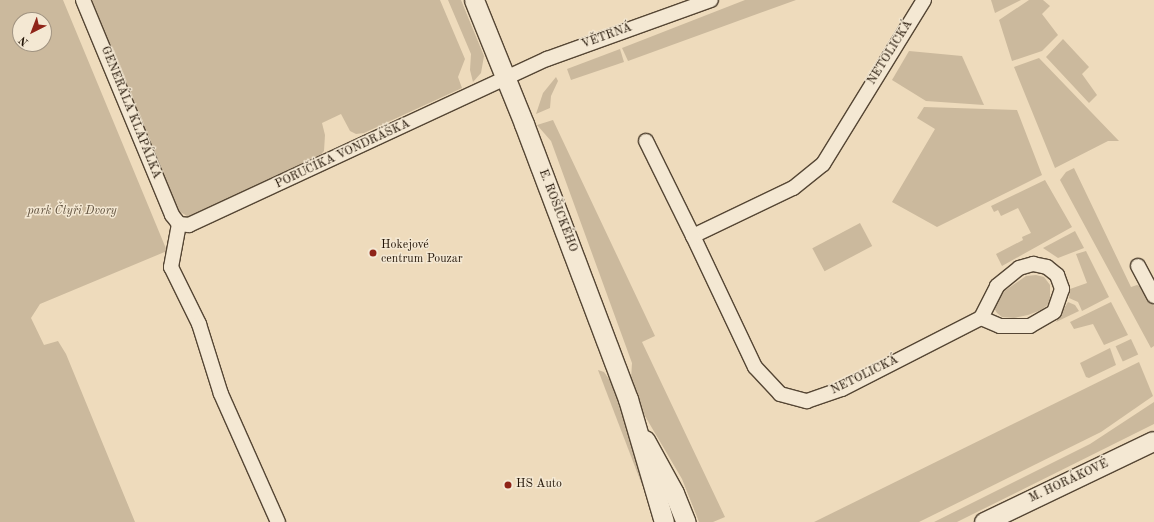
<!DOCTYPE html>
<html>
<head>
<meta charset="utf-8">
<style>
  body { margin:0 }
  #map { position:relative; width:1154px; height:522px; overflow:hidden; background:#eedbbc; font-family:"Old Standard TT",serif }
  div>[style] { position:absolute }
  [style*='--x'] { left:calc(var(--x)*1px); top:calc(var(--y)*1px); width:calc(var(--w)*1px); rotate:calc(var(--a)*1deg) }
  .green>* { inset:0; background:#cbb99d; transform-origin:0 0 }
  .roads { filter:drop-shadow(1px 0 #554634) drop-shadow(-1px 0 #554634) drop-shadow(0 1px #554634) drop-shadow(0 -1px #554634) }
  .street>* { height:14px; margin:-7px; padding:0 7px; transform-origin:7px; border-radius:7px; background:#f4e8d3 }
  .secondary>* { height:19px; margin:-9.5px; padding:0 9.5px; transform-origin:9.5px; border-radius:9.5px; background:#f4e8d3 }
  .dots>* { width:11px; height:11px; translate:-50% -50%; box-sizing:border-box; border:2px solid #f4e8d3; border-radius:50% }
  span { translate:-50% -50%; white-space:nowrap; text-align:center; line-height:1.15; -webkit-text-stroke:3px #f4e8d3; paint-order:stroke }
  .street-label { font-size:12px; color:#221406 }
  .park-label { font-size:12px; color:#5d4e3b; font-style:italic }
  .poi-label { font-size:12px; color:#221406 }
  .left { translate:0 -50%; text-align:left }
  .north { position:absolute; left:12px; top:12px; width:40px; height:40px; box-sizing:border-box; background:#f4e8d3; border:1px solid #a09381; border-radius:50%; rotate:222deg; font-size:11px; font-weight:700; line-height:16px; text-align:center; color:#221406 }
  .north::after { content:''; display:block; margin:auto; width:14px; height:18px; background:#8f2418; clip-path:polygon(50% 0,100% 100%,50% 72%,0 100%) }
</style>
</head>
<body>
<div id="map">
  <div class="green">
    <div style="clip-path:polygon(evenodd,0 0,63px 0,167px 251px,40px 304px,31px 318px,44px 345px,58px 341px,66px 354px,135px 522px,0 522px,0 0,20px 20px,44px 20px,44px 44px,20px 44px,20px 20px)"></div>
    <div style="clip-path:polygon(92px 0,440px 0,465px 59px,458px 77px,462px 88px,364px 133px,356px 134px,350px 131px,341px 114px,322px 123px,325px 135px,324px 151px,316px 160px,197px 216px,187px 216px,177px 210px,172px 203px)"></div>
    <div style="clip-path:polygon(448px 0,461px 0,484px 56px,481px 73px,473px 82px,470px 70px,471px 54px)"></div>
    <div style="clip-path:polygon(745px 0,796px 0,628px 61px,622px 48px)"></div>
    <div style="clip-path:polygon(991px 0,1021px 0,995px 13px)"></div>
    <div style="clip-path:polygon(1029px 0,1043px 0,1050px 6px,1042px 14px,1058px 35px,1042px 51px,1012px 61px,999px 20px)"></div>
    <div style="clip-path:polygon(1063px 39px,1089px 67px,1082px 74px,1097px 95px,1089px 103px,1046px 57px)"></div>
    <div style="clip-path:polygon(620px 49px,624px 62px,571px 80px,567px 69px)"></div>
    <div style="clip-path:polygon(909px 51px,962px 56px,984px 105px,926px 101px,892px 80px)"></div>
    <div style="clip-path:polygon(1039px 58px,1119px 141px,1108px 141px,1055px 168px,1014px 67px)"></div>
    <div style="clip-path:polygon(556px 77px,558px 81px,551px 96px,550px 108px,536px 114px,543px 93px)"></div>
    <div style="clip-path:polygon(924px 107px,1017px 110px,1042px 175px,937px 227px,892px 202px,935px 129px,917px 118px)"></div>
    <div style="clip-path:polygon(553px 120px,655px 336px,642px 342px,725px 517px,713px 522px,699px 522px,682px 479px,642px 411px,631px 379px,632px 363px,551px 141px,537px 125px)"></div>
    <div style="clip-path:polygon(1074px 168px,1131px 287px,1137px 285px,1145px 288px,1154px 306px,1154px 346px,1151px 348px,1060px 180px,1066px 172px)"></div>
    <div style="clip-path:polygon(1045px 180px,1072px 227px,1002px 266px,996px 254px,1023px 240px,1022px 237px,1031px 233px,1018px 208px,1001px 216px,998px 210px,994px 212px,991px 206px)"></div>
    <div style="left:860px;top:223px;width:26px;height:54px;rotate:62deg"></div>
    <div style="clip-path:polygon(1075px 231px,1084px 248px,1058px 258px,1043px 248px)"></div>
    <div style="clip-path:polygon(1086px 251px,1109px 297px,1082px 311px,1078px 302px,1069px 298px,1070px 289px,1087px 283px,1076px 254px)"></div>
    <div style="clip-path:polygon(1036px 275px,1044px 277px,1050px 285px,1050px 303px,1041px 310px,1028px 315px,1014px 318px,1002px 317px,997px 313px,994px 308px,996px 301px,1003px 292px,1026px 276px)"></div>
    <div style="clip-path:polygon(1068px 302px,1075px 305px,1079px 311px,1056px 322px)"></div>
    <div style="clip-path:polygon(1111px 302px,1128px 335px,1104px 345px,1093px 324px,1074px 329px,1070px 322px)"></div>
    <div style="left:1131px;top:339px;width:17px;height:17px;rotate:65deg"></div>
    <div style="clip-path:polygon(1110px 348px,1116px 365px,1089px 378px,1086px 377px,1080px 363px)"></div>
    <div style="clip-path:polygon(1139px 362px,1153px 396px,1101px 432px,919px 522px,814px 522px)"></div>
    <div style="clip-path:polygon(598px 370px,604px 372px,614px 386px,646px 490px,642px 485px)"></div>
    <div style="clip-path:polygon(1154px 402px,1154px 424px,957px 522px,934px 522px,1090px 444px)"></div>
  </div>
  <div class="roads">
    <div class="street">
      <div style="--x:83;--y:0;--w:233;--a:67.5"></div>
      <div style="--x:172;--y:215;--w:11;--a:52"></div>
      <div style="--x:924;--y:0;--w:193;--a:121.6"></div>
      <div style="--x:823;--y:164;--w:38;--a:141"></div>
      <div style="--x:793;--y:188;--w:111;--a:154.4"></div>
      <div style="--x:693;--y:236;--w:145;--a:64.7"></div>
      <div style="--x:755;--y:367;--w:37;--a:47"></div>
      <div style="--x:780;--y:394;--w:28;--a:15"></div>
      <div style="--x:807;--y:401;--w:37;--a:-19"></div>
      <div style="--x:842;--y:389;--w:156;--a:-27.1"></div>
      <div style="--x:981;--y:318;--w:36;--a:-63"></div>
      <div style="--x:997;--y:286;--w:28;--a:-39"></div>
      <div style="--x:1019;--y:268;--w:15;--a:-16"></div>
      <div style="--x:1033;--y:264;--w:14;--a:12"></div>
      <div style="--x:1047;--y:267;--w:13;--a:39"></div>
      <div style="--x:1057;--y:275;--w:15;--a:70"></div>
      <div style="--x:1062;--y:289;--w:24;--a:109"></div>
      <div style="--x:1054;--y:312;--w:28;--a:150"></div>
      <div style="--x:1030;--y:326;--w:30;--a:180"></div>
      <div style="--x:1000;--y:326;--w:21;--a:-157"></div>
      <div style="--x:646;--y:141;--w:106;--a:63.7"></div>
      <div style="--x:179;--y:224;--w:10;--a:6"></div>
      <div style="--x:189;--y:225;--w:395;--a:-24.9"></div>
      <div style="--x:547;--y:59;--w:174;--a:-19.8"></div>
      <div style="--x:179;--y:224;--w:44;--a:100.5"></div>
      <div style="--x:171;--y:267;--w:64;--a:63.8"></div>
      <div style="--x:199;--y:324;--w:73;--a:72.6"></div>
      <div style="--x:221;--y:394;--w:140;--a:66"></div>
      <div style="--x:1138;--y:266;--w:34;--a:62"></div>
    </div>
    <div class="secondary">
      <div style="--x:474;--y:0;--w:134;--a:68"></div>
      <div style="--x:524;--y:124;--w:294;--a:69.3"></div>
      <div style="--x:628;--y:399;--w:128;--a:73.7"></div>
      <div style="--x:645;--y:440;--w:60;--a:61.3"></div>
      <div style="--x:674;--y:493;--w:31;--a:68"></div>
      <div style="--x:984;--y:522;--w:187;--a:-25.6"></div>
    </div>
  </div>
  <div class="dots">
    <div style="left:373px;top:253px;background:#8f2418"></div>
    <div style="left:508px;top:485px;background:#8f2418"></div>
  </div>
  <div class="street-label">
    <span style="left:607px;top:37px;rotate:-20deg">VĚTRNÁ</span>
    <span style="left:891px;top:53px;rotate:-58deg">NETOLICKÁ</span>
    <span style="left:130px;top:113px;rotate:68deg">GENERÁLA KLAPÁLKA</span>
    <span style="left:343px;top:155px;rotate:-25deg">PORUČÍKA VONDRÁŠKA</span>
    <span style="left:557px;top:211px;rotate:69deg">E. ROŠICKÉHO</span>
    <span style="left:865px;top:376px;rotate:-26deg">NETOLICKÁ</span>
    <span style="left:1069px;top:482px;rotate:-25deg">M. HORÁKOVÉ</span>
  </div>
  <div class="park-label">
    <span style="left:72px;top:212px">park Čtyři Dvory</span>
  </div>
  <div class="poi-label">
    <span class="left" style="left:381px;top:253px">Hokejové<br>centrum Pouzar</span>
    <span class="left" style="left:516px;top:485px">HS Auto</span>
  </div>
  <div class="north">N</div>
</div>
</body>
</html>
